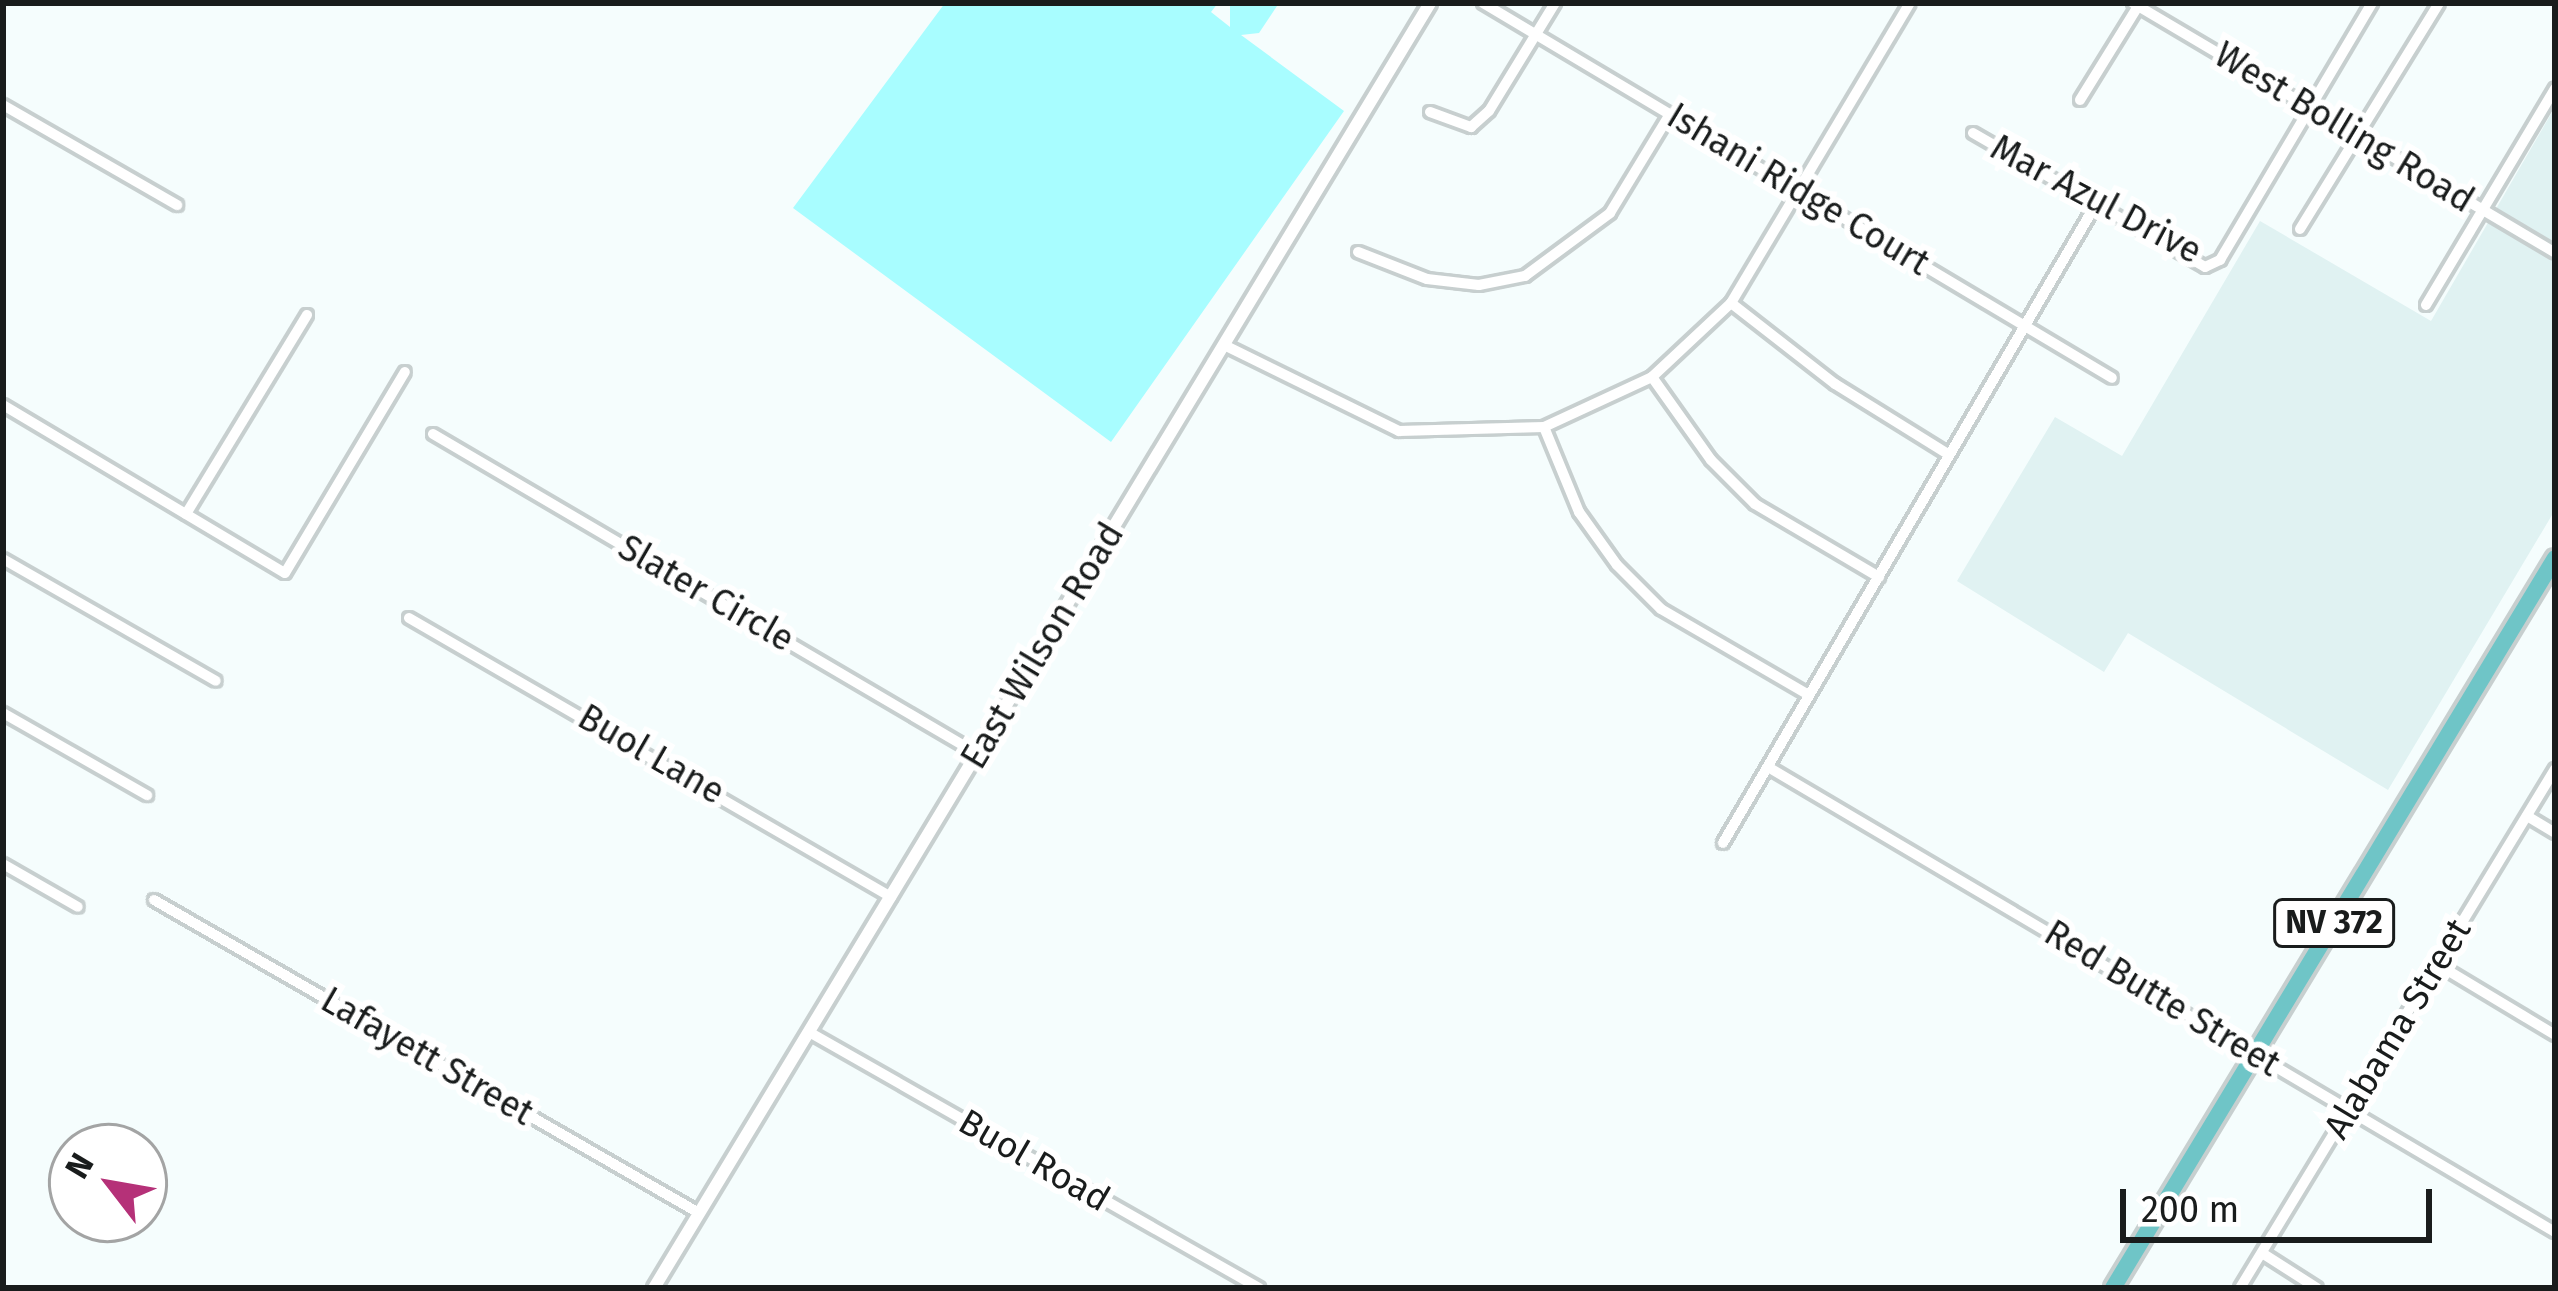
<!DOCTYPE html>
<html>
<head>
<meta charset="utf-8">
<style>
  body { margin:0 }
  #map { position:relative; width:2558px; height:1291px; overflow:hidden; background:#f5fdfd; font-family:"Fira Sans",sans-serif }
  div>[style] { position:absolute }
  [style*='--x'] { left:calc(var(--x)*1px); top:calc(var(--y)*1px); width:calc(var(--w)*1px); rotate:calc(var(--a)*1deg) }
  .built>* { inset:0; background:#e0f2f2 }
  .green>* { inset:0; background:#a8fdff }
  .roads { filter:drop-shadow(3px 0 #c7cfcf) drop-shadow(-3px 0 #c7cfcf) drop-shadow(0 3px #c7cfcf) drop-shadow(0 -3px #c7cfcf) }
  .minor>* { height:10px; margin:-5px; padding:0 5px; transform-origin:5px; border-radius:5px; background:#fff }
  .tertiary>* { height:12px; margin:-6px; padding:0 6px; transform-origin:6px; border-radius:6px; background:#fff }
  .primary>* { height:16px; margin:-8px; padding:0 8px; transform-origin:8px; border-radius:8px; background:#6fc5c7 }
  span { translate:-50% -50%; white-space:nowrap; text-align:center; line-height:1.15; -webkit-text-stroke:12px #fff; paint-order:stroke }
  .shield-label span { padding:3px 9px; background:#fff; border:3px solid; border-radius:9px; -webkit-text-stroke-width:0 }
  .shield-label { font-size:33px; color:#191c1c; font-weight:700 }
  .street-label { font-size:36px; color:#191c1c }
  .frame { position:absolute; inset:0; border:6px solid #191c1c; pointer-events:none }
  .north { position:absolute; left:48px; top:1123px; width:120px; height:120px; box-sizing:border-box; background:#fff; border:3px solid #a3a4a4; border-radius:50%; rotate:301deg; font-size:33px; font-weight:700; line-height:48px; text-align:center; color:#191c1c }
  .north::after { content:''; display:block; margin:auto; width:42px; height:54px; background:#b53178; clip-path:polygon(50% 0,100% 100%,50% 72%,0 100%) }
  .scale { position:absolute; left:2120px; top:1189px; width:312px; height:54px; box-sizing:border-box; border:6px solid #191c1c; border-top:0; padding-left:15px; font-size:36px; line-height:42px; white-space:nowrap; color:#191c1c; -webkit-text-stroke:9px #fff; paint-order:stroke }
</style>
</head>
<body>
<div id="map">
  <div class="built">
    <div style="clip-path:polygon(2555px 107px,2555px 510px,2388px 790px,2128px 633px,2104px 672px,1957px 581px,2055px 417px,2122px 456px,2260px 221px,2431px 321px)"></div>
  </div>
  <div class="green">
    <div style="clip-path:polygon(945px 3px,1218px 3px,1211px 12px,1230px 27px,1230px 3px,1279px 3px,1259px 33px,1241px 35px,1344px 111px,1111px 442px,793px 208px)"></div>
  </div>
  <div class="roads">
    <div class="minor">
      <div style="--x:1483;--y:3;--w:732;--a:30.8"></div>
      <div style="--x:2133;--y:3;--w:490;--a:30.6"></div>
      <div style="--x:2080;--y:100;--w:114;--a:-58.3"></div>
      <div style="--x:3;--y:105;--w:201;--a:29.9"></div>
      <div style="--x:1430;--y:112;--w:44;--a:20.1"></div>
      <div style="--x:1471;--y:127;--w:24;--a:-42"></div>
      <div style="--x:1489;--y:111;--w:127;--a:-58.6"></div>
      <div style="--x:1973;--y:133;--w:268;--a:30"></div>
      <div style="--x:2205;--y:267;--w:17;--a:-25"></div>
      <div style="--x:2220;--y:260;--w:299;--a:-59.4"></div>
      <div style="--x:2300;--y:229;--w:265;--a:-58.4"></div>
      <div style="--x:1358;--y:252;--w:74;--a:21.4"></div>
      <div style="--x:1427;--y:279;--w:52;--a:6.6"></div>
      <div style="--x:1479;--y:285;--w:47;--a:-11.1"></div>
      <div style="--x:1525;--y:276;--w:106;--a:-36.5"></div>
      <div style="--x:1610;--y:213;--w:116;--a:-58.8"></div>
      <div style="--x:1731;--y:303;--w:132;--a:37.9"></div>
      <div style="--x:1835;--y:384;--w:133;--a:31.8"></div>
      <div style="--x:2426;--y:305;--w:252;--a:-59.2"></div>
      <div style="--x:1224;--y:345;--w:195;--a:26.2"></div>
      <div style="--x:1399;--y:431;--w:145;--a:-1.6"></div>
      <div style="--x:1544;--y:427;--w:119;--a:-24.8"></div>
      <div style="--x:1652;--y:377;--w:108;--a:-43.1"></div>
      <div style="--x:1731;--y:303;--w:349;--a:-59.2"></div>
      <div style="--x:1652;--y:377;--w:102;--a:54.6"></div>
      <div style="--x:1711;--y:460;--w:62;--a:45"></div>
      <div style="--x:1755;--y:504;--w:144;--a:30.5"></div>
      <div style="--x:3;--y:405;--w:328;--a:30.8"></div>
      <div style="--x:285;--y:573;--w:234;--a:-59.2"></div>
      <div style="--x:1544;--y:427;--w:92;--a:67.6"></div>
      <div style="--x:1579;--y:512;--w:65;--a:54.4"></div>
      <div style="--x:1617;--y:565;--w:62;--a:45"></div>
      <div style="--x:1661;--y:609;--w:171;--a:30.2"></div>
      <div style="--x:433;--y:434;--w:632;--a:30.42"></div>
      <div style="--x:186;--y:514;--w:233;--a:-58.7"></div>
      <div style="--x:3;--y:559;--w:245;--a:29.8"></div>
      <div style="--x:409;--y:618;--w:557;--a:30.06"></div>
      <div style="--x:3;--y:713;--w:166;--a:29.7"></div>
      <div style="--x:1768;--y:767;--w:914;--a:30.58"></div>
      <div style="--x:2527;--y:816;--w:33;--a:31"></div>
      <div style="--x:1723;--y:843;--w:740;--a:-59.73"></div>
      <div style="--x:3;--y:864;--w:86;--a:29.8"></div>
      <div style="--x:154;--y:900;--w:628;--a:29.87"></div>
      <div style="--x:2437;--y:964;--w:138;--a:31"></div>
      <div style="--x:809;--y:1032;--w:518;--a:29.64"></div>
      <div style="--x:2262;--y:1253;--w:65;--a:32.5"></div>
      <div style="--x:2240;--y:1288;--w:607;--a:-58.74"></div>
    </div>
    <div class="tertiary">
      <div style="--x:654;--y:1288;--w:1501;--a:-58.87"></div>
    </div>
    <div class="primary">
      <div style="--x:2113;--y:1288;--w:853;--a:-58.81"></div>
    </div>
  </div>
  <div class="shield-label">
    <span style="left:2334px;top:923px">NV 372</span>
  </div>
  <div class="street-label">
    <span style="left:2344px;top:128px;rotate:31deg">West Bolling Road</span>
    <span style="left:1798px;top:190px;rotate:31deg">Ishani Ridge Court</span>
    <span style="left:2096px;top:200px;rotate:28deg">Mar Azul Drive</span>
    <span style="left:706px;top:594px;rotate:30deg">Slater Circle</span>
    <span style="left:1043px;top:646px;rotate:-59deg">East Wilson Road</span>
    <span style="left:651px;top:755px;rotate:30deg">Buol Lane</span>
    <span style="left:2162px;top:999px;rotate:31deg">Red Butte Street</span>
    <span style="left:2398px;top:1029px;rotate:-59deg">Alabama Street</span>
    <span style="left:427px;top:1057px;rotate:30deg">Lafayett Street</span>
    <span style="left:1034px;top:1161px;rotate:30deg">Buol Road</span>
  </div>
  <div class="frame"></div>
  <div class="north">N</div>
  <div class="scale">200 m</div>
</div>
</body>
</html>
